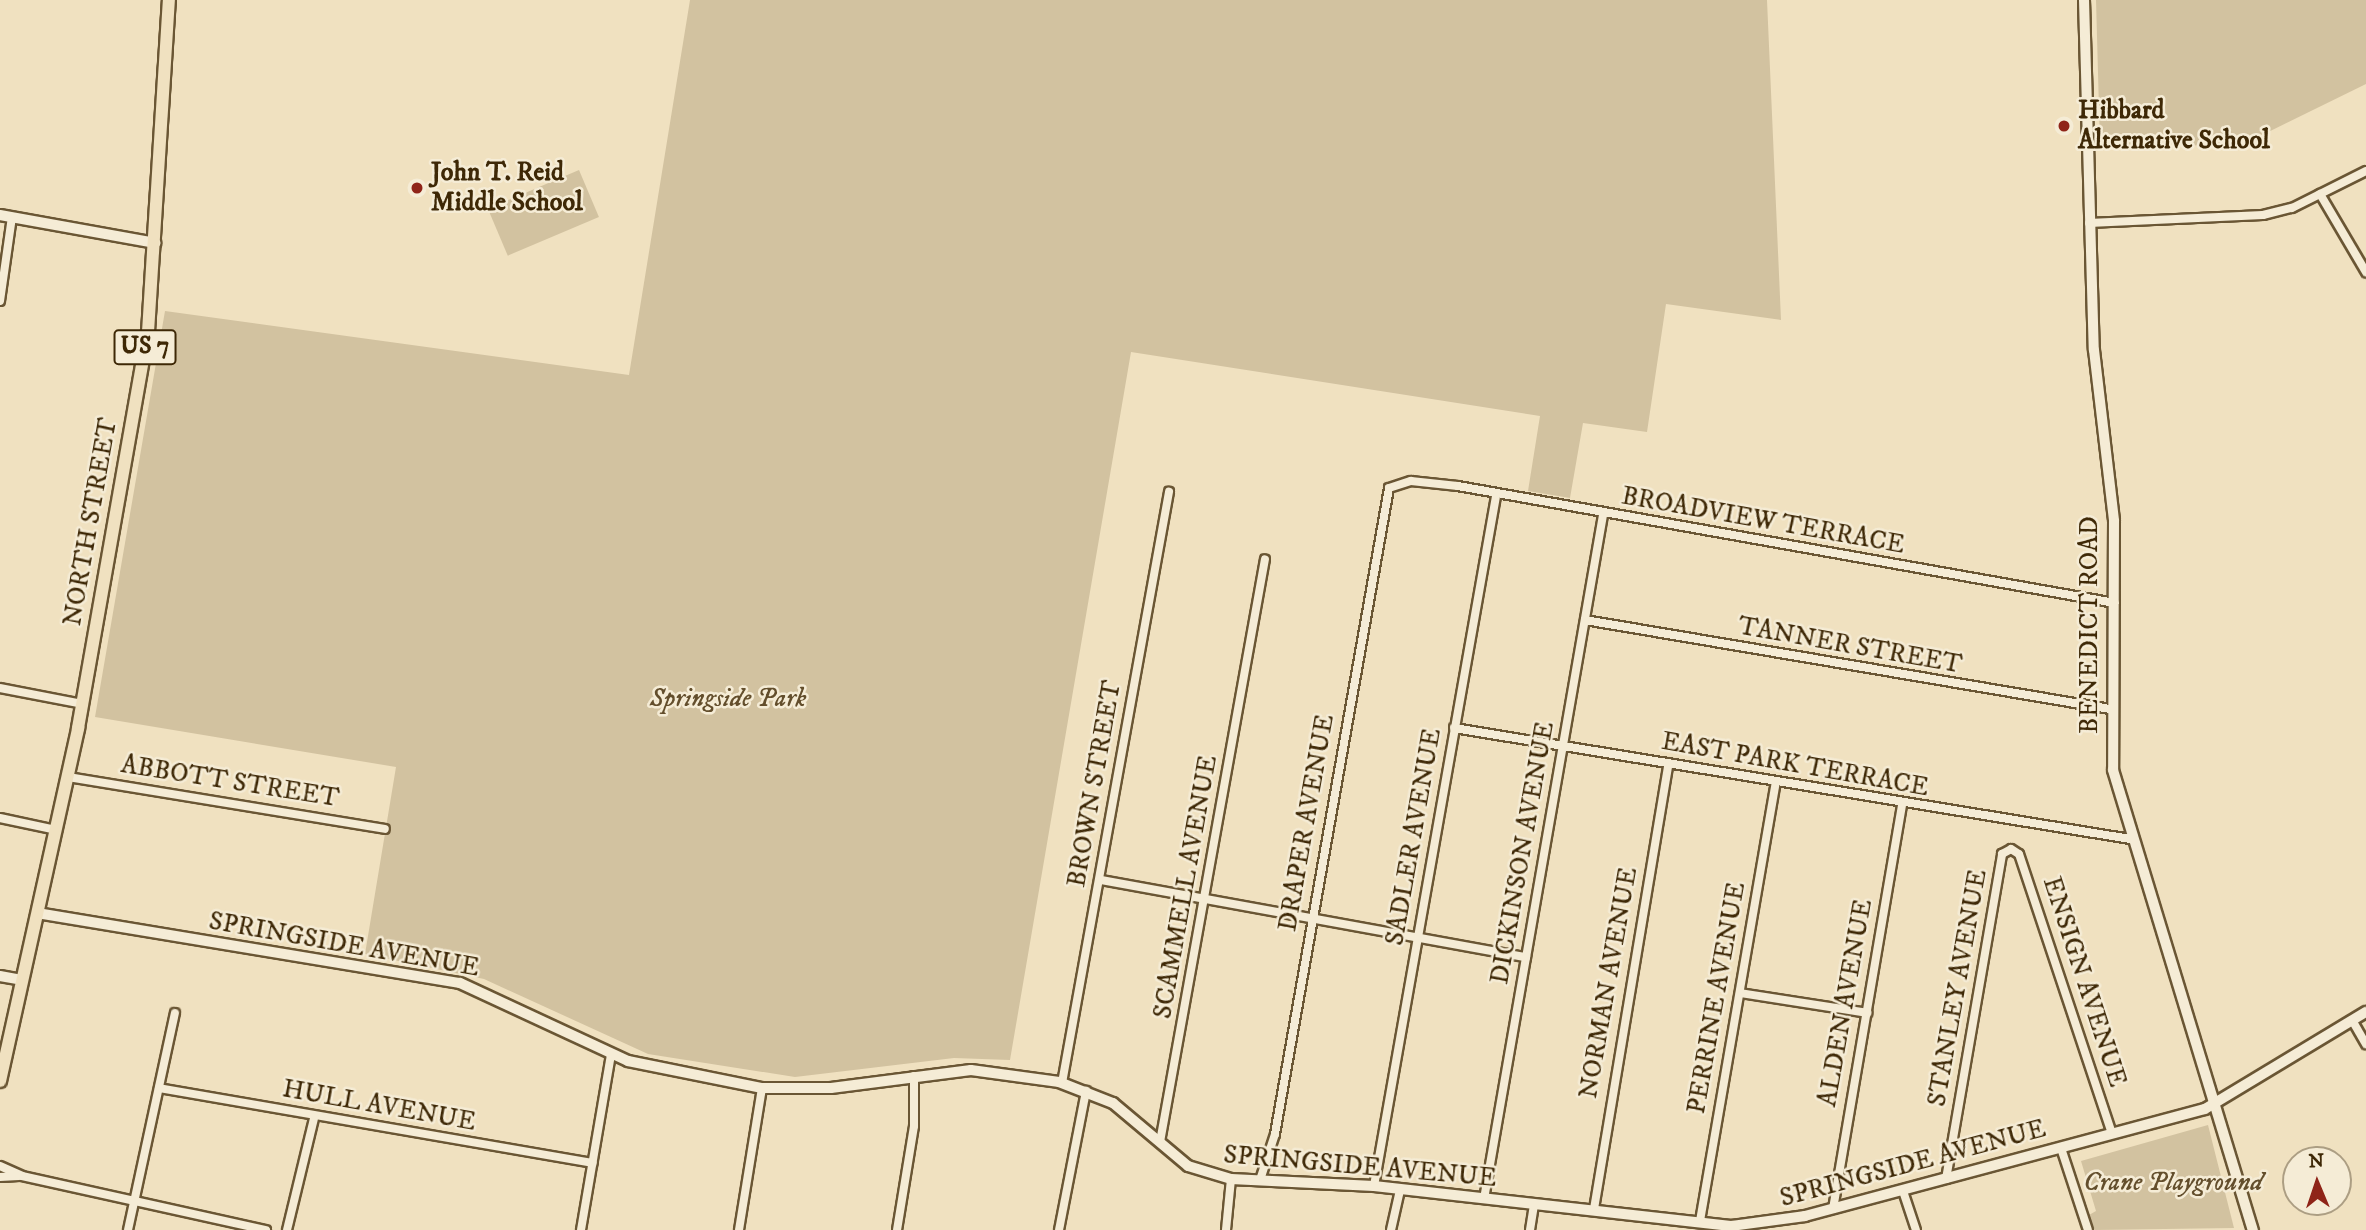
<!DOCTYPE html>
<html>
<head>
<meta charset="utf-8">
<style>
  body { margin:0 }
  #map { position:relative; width:2366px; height:1230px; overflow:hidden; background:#f0e1c0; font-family:"IM FELL DW Pica",serif }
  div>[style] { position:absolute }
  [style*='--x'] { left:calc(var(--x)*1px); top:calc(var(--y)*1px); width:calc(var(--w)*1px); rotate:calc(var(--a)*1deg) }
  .green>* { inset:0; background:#d2c2a0; transform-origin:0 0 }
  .roads { filter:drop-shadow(2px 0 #6a5634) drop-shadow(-2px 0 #6a5634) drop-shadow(0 2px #6a5634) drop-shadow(0 -2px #6a5634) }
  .minor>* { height:8px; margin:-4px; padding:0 4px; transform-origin:4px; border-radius:4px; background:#f5ecd6 }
  .tertiary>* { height:10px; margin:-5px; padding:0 5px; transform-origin:5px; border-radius:5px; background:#f5ecd6 }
  .primary>* { height:12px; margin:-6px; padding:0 6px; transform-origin:6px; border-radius:6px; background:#f0e1c0 }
  .dots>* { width:19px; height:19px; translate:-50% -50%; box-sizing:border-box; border:4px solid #f5ecd6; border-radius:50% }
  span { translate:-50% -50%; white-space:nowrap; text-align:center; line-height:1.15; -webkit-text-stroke:5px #f5ecd6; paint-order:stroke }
  .shield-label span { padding:2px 5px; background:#f5ecd6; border:2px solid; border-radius:5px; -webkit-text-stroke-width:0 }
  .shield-label { font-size:24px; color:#3e2806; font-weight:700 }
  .poi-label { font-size:26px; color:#3e2806; font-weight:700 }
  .left { translate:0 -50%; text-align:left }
  .street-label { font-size:26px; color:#3e2806 }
  .park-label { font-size:26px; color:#634e2c; font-style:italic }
  .north { position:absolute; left:2282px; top:1146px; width:70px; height:70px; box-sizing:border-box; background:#f5ecd6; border:2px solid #ac9e83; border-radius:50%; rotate:358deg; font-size:19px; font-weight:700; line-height:28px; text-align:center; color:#3e2806 }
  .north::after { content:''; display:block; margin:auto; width:24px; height:32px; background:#8f2418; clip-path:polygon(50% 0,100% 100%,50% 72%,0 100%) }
</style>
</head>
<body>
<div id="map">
  <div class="green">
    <div style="clip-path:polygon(690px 0,1767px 0,1781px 320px,1666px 304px,1647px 432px,1583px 423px,1570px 498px,1528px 491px,1540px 416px,1131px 352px,1010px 1060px,954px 1058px,795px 1077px,648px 1054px,484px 979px,365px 954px,396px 767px,95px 717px,165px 311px,629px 375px)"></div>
    <div style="clip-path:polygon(2096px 0,2366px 0,2366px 84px,2242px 145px,2100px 146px)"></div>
    <div style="left:579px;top:170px;width:51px;height:99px;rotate:67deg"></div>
    <div style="clip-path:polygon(2208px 1125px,2234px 1228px,2095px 1230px,2089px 1215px,2096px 1211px,2081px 1161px)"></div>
  </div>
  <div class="roads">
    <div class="minor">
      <div style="--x:2320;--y:194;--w:91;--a:59.5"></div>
      <div style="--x:2089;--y:223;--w:174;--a:-2.6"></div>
      <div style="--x:2263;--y:215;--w:30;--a:-14"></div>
      <div style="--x:2292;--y:208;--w:83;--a:-26.6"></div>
      <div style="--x:0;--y:301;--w:85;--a:-81.9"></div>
      <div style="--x:1585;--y:620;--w:532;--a:9.62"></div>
      <div style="--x:0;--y:688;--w:85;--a:10.9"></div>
      <div style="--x:1454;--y:728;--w:685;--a:9.32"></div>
      <div style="--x:68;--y:777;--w:321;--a:9.3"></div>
      <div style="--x:0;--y:818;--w:57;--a:12.1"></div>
      <div style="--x:1101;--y:880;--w:432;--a:10.3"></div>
      <div style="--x:1740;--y:993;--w:129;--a:8.9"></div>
      <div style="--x:2352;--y:1020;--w:28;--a:60"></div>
      <div style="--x:1062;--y:1083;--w:601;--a:-79.74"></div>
      <div style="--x:159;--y:1088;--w:440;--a:9.8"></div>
      <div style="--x:1160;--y:1142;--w:592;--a:-79.79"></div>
      <div style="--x:2061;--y:1148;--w:86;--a:71.8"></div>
      <div style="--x:0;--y:1166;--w:24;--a:24"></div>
      <div style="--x:22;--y:1176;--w:250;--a:12.5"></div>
      <div style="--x:0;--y:1177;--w:19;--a:-3"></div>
      <div style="--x:1946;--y:1179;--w:330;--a:-80.2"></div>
      <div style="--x:2002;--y:854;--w:10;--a:-29"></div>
      <div style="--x:2011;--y:849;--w:9;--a:32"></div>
      <div style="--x:2019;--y:854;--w:294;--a:71.6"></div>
      <div style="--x:1260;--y:1180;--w:48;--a:-71.9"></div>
      <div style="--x:1275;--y:1134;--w:656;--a:-79.99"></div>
      <div style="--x:1389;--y:488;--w:23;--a:-18"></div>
      <div style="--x:1411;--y:481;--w:47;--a:6.1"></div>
      <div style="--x:1458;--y:486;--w:667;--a:10.1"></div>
      <div style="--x:1374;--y:1186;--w:701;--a:-79.97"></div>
      <div style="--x:1903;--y:1191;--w:41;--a:71.6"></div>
      <div style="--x:1484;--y:1199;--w:694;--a:-80.13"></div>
      <div style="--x:1594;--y:1209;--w:452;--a:-80.5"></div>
      <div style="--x:1833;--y:1209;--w:410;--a:-80.3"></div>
      <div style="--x:1700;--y:1221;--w:446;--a:-80.2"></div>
      <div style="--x:128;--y:1230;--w:222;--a:-77.8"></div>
      <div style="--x:287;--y:1230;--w:115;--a:-76.4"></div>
      <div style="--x:581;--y:1230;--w:179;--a:-80.3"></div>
      <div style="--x:739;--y:1230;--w:144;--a:-80.8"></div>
      <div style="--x:897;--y:1230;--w:105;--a:-80.7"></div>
      <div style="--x:914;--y:1126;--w:50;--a:-90"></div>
      <div style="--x:1059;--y:1230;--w:142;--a:-79"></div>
      <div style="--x:1226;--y:1230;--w:51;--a:-84.4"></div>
      <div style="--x:1391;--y:1230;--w:41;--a:-77.3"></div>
      <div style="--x:1530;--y:1230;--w:26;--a:-81"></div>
    </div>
    <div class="tertiary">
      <div style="--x:2084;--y:0;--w:350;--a:88.4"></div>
      <div style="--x:2094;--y:350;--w:172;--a:83.3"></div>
      <div style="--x:2114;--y:521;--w:249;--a:90.2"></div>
      <div style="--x:2113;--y:770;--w:481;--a:73.1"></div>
      <div style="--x:0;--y:215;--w:158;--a:10.2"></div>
      <div style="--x:37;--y:913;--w:429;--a:9.4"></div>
      <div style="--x:460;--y:983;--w:185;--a:24.9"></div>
      <div style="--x:628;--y:1061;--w:137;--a:11.4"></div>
      <div style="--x:762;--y:1088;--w:69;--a:0"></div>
      <div style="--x:831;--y:1088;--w:141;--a:-7.3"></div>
      <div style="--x:971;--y:1070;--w:89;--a:7.8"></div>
      <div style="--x:1059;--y:1082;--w:58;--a:21.3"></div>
      <div style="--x:1113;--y:1103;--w:98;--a:40"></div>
      <div style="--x:1188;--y:1166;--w:45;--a:16.8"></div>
      <div style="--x:1231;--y:1179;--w:143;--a:2.8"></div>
      <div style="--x:1374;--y:1186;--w:359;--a:6.4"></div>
      <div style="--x:1731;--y:1226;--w:75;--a:-7.7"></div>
      <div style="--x:1805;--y:1216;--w:414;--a:-15"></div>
      <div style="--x:2205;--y:1109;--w:188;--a:-31.1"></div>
      <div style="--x:0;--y:976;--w:22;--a:10"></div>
    </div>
    <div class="primary">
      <div style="--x:0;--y:1081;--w:362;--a:-77.5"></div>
      <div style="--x:78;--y:728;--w:402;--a:-80"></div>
      <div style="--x:148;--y:332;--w:333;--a:-86.4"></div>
    </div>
  </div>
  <div class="dots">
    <div style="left:2064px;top:126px;background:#8f2418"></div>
    <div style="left:417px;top:188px;background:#8f2418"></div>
  </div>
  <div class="shield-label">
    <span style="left:145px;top:347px">US 7</span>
  </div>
  <div class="poi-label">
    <span class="left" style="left:2078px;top:126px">Hibbard<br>Alternative School</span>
    <span class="left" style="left:431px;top:188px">John T. Reid<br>Middle School</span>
  </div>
  <div class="street-label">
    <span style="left:1763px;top:521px;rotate:10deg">BROADVIEW TERRACE</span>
    <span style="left:91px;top:522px;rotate:-80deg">NORTH STREET</span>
    <span style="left:2090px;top:625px;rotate:-90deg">BENEDICT ROAD</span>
    <span style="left:1850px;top:646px;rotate:10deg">TANNER STREET</span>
    <span style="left:1795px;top:765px;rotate:10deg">EAST PARK TERRACE</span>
    <span style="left:230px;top:782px;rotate:9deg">ABBOTT STREET</span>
    <span style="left:1095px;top:784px;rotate:-80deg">BROWN STREET</span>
    <span style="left:1307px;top:823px;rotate:-80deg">DRAPER AVENUE</span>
    <span style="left:1414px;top:837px;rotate:-80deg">SADLER AVENUE</span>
    <span style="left:1523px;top:853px;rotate:-80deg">DICKINSON AVENUE</span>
    <span style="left:1186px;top:887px;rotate:-80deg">SCAMMELL AVENUE</span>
    <span style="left:344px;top:945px;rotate:10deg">SPRINGSIDE AVENUE</span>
    <span style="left:2084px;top:982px;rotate:72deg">ENSIGN AVENUE</span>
    <span style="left:1609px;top:983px;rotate:-80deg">NORMAN AVENUE</span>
    <span style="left:1958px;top:988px;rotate:-80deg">STANLEY AVENUE</span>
    <span style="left:1717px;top:998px;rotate:-80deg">PERRINE AVENUE</span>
    <span style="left:1846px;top:1003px;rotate:-80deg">ALDEN AVENUE</span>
    <span style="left:379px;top:1106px;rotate:10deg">HULL AVENUE</span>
    <span style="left:1913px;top:1164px;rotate:-15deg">SPRINGSIDE AVENUE</span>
    <span style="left:1360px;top:1167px;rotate:5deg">SPRINGSIDE AVENUE</span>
  </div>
  <div class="park-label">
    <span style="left:728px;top:699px">Springside Park</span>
    <span style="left:2173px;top:1183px">Crane Playground</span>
  </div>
  <div class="north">N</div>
</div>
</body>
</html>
